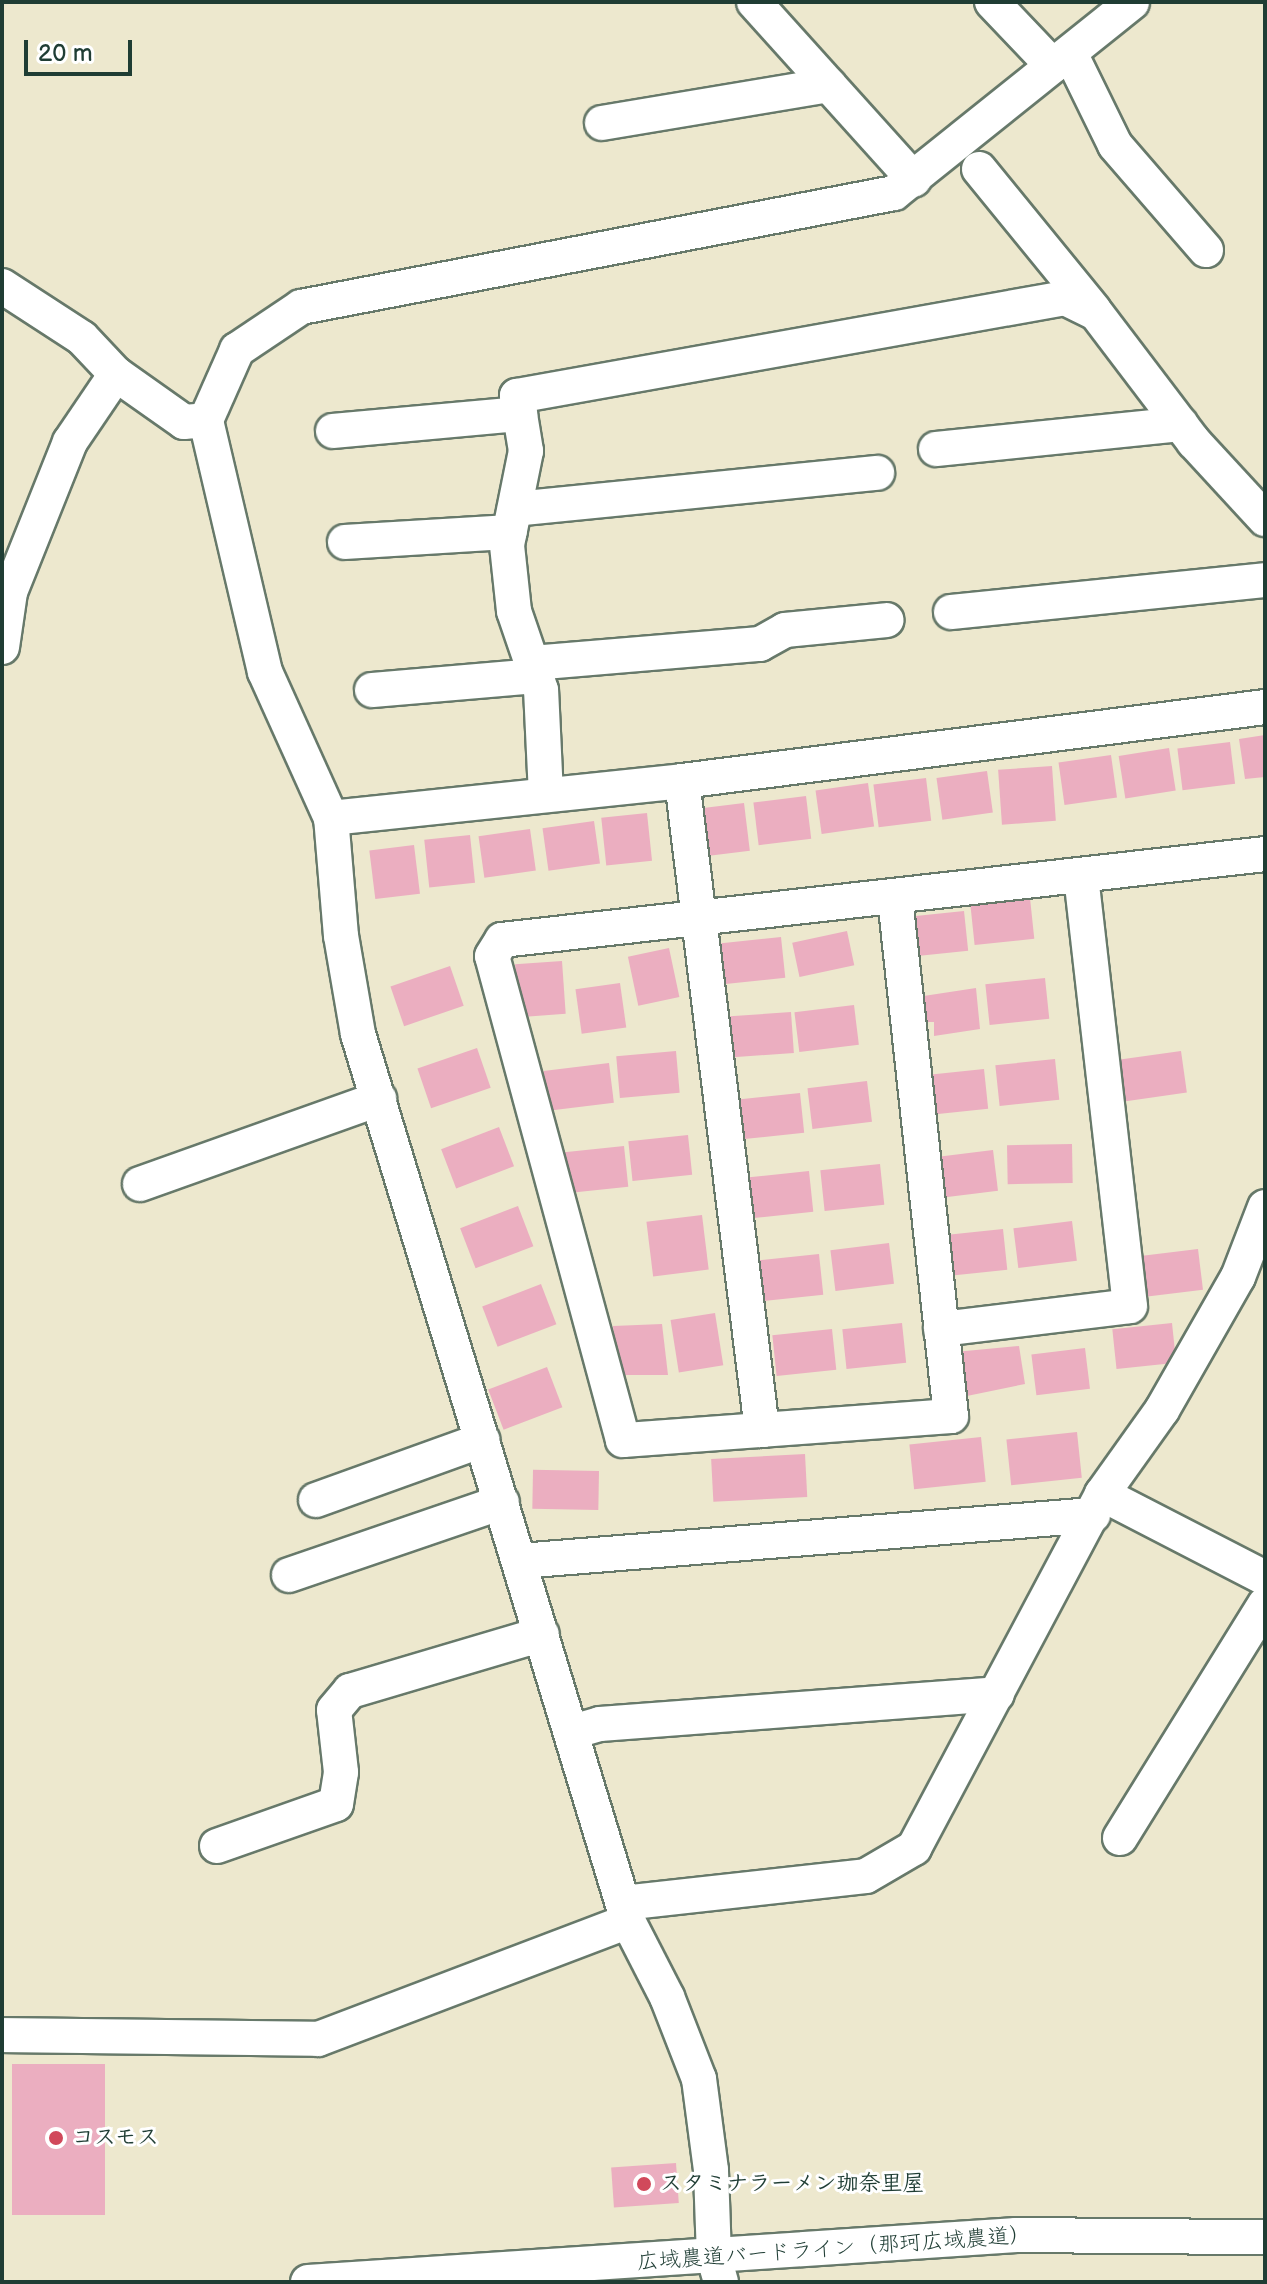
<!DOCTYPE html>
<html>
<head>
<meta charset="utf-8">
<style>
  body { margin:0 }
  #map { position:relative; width:1267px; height:2284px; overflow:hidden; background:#ede8ce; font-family:"Balsamiq Sans","Klee One",sans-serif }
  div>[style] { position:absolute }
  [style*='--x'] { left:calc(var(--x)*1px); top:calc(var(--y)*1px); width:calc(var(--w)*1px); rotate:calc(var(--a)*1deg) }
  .building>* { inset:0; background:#ebaec0; transform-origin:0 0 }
  .roads { filter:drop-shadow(2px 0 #67796a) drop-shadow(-2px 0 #67796a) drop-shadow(0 2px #67796a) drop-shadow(0 -2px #67796a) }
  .minor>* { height:34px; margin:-17px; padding:0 17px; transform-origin:17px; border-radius:17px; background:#fff }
  .dots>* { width:22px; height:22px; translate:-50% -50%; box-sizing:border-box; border:4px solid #fff; border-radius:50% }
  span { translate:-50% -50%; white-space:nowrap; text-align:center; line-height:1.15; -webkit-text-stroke:6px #fff; paint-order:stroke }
  .poi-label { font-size:22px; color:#1f3d34; font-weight:700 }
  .left { translate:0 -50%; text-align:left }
  .street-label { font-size:22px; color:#1f3d34 }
  .frame { position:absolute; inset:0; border:4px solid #1f3d34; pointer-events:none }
  .scale { position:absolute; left:24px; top:40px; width:108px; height:36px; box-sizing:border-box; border:4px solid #1f3d34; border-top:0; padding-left:10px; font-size:24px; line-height:28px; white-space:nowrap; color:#1f3d34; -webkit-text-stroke:6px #fff; paint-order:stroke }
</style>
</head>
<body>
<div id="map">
  <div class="building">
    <div style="clip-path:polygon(1265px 735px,1265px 777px,1245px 779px,1239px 739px)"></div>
    <div style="left:1230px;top:742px;width:42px;height:53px;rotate:83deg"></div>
    <div style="left:1169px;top:748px;width:43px;height:51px;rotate:81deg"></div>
    <div style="left:1111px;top:755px;width:43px;height:53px;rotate:82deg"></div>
    <div style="left:1052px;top:766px;width:55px;height:54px;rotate:86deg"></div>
    <div style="left:987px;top:771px;width:42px;height:51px;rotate:82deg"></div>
    <div style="left:926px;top:778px;width:43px;height:53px;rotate:83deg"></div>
    <div style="left:868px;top:783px;width:44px;height:53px;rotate:82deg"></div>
    <div style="left:806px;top:796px;width:43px;height:53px;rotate:83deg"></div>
    <div style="left:744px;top:803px;width:48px;height:45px;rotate:83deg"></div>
    <div style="left:647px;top:813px;width:48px;height:46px;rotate:84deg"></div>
    <div style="left:594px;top:821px;width:43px;height:52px;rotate:82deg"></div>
    <div style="left:530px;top:829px;width:42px;height:52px;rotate:82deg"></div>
    <div style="left:470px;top:835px;width:48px;height:46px;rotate:84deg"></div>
    <div style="left:414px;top:845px;width:49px;height:45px;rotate:83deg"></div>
    <div style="left:1030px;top:898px;width:41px;height:60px;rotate:84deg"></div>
    <div style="left:964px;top:911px;width:40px;height:51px;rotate:84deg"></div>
    <div style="left:847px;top:931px;width:35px;height:56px;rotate:78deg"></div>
    <div style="left:781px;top:937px;width:41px;height:60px;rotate:84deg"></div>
    <div style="left:669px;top:948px;width:50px;height:42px;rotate:78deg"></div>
    <div style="left:562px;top:961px;width:53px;height:47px;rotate:86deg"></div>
    <div style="left:450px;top:966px;width:42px;height:63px;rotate:71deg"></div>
    <div style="left:1045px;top:978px;width:41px;height:60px;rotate:84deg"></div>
    <div style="left:620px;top:983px;width:45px;height:45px;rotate:82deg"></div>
    <div style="clip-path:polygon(976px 988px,980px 1029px,934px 1036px,934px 1022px,920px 1022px,917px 997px)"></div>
    <div style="left:854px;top:1005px;width:40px;height:60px;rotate:83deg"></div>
    <div style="left:791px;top:1012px;width:41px;height:61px;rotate:86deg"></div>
    <div style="left:477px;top:1048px;width:42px;height:63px;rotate:71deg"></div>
    <div style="left:676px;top:1051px;width:42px;height:60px;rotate:85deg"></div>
    <div style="left:1181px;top:1051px;width:42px;height:65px;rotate:82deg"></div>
    <div style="left:1055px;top:1059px;width:41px;height:60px;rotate:84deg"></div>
    <div style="left:609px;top:1063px;width:40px;height:66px;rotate:83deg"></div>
    <div style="left:984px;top:1069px;width:40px;height:60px;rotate:84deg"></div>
    <div style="left:867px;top:1081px;width:41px;height:60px;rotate:83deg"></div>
    <div style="left:800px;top:1093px;width:40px;height:60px;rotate:84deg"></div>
    <div style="left:499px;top:1127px;width:42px;height:62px;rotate:69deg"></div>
    <div style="left:688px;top:1135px;width:40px;height:60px;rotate:84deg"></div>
    <div style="left:1072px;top:1144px;width:39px;height:65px;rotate:89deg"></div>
    <div style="left:624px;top:1146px;width:41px;height:60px;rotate:84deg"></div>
    <div style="left:993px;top:1150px;width:41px;height:59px;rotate:83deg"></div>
    <div style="left:880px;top:1164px;width:41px;height:60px;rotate:84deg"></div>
    <div style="left:809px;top:1171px;width:41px;height:60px;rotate:84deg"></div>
    <div style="left:518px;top:1206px;width:43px;height:62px;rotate:69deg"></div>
    <div style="left:702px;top:1215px;width:55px;height:56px;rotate:83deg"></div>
    <div style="left:1072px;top:1221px;width:40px;height:59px;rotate:83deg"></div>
    <div style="left:1003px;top:1229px;width:41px;height:60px;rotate:84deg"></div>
    <div style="left:889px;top:1243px;width:41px;height:59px;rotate:83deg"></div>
    <div style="left:1198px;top:1249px;width:41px;height:60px;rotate:83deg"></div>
    <div style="left:819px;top:1254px;width:41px;height:60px;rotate:84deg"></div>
    <div style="left:541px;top:1284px;width:43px;height:63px;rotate:69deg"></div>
    <div style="left:715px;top:1313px;width:53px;height:45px;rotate:81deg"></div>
    <div style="left:902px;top:1323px;width:40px;height:60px;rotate:84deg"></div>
    <div style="left:1172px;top:1323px;width:40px;height:60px;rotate:84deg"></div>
    <div style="clip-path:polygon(662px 1324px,668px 1375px,618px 1375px,613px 1326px)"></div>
    <div style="left:832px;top:1329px;width:41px;height:60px;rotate:84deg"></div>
    <div style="clip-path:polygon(1019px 1346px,1025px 1384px,962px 1397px,955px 1352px)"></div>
    <div style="left:1085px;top:1348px;width:41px;height:54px;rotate:83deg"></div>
    <div style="left:547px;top:1367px;width:43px;height:63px;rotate:69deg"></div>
    <div style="left:1077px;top:1432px;width:46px;height:71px;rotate:84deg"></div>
    <div style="left:981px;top:1437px;width:45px;height:72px;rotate:84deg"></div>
    <div style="left:805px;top:1454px;width:43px;height:94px;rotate:87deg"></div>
    <div style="left:599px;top:1471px;width:39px;height:66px;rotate:91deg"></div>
    <div style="left:12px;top:2064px;width:93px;height:151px"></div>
    <div style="left:676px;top:2163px;width:40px;height:65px;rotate:86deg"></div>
  </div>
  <div class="roads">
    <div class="minor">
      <div style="--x:754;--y:2;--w:239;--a:48"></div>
      <div style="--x:992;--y:2;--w:88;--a:46.4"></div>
      <div style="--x:1070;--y:53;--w:102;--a:63.9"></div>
      <div style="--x:1115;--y:145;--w:139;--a:49.1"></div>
      <div style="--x:602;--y:123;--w:230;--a:-9.5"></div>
      <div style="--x:979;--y:169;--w:181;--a:50.8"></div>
      <div style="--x:2;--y:286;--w:95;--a:33"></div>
      <div style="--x:82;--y:338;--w:50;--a:46.6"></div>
      <div style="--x:116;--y:374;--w:83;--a:35.2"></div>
      <div style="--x:184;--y:422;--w:22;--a:-5"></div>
      <div style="--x:333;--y:431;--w:188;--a:-5.2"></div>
      <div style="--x:936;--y:449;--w:246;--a:-5.8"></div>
      <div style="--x:515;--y:509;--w:364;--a:-5.7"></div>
      <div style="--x:345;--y:542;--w:165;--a:-3.5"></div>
      <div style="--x:951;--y:612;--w:316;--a:-5.8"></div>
      <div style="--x:2;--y:647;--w:56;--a:-81.7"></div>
      <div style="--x:10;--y:592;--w:162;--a:-68.2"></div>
      <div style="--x:70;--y:442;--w:82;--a:-55.9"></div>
      <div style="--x:532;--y:663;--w:229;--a:-4.8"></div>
      <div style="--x:760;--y:644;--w:29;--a:-29"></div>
      <div style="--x:785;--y:630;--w:102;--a:-5.6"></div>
      <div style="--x:372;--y:690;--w:165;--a:-4.9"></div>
      <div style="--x:682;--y:781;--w:654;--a:82.97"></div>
      <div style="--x:546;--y:795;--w:105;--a:-92.7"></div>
      <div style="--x:541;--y:690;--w:83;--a:-108.9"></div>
      <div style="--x:514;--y:611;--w:66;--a:-96.1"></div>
      <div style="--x:507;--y:545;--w:96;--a:-78.6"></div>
      <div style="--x:526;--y:451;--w:56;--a:-99.3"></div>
      <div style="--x:517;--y:396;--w:557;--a:-10.14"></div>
      <div style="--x:1065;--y:298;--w:34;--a:26"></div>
      <div style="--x:1096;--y:313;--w:162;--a:52.8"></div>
      <div style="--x:1194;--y:442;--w:105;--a:47.3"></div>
      <div style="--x:331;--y:818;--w:353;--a:-6"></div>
      <div style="--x:682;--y:781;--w:588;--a:-7.23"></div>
      <div style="--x:895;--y:898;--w:521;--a:83.83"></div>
      <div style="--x:951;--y:1416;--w:329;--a:175.8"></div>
      <div style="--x:623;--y:1440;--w:501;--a:-105.14"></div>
      <div style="--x:492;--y:956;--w:19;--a:-58"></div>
      <div style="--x:502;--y:940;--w:768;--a:-6.43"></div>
      <div style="--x:140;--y:1184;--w:254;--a:-19.6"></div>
      <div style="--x:941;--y:1329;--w:190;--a:-6.9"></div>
      <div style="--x:1130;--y:1306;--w:432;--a:-96.5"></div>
      <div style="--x:1102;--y:1494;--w:183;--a:27.3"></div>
      <div style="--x:316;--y:1500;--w:177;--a:-19.8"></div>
      <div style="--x:520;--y:1561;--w:575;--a:-4.59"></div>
      <div style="--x:289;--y:1575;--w:225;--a:-18.9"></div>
      <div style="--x:572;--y:1732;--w:29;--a:-16"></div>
      <div style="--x:600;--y:1724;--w:398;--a:-4.3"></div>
      <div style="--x:1120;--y:1838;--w:275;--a:-58.2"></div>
      <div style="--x:217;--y:1846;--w:126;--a:-19.4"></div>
      <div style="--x:336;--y:1804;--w:32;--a:-81"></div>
      <div style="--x:341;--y:1772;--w:62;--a:-96.4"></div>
      <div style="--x:334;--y:1710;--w:25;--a:-50"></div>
      <div style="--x:350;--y:1691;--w:200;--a:-16.5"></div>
      <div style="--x:623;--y:1903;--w:244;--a:-6.3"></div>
      <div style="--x:866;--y:1876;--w:56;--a:-30.3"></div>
      <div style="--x:914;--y:1848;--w:401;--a:-62"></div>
      <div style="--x:1102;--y:1494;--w:103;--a:-54.5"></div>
      <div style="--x:1162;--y:1410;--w:153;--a:-60.3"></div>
      <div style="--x:1238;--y:1277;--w:75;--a:-68.9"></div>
      <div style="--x:2;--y:2035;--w:316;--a:0.7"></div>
      <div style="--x:318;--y:2039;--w:332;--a:-20.8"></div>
      <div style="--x:308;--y:2282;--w:710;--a:-3.8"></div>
      <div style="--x:1016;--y:2235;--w:249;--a:0.5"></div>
      <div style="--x:721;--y:2282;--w:26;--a:-106"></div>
      <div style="--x:714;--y:2257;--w:87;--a:-92"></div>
      <div style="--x:711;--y:2170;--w:92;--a:-97.5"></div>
      <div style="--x:699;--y:2079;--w:88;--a:-111.3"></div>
      <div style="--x:667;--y:1997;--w:85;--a:-117.2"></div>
      <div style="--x:628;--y:1921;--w:927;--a:-106.93"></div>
      <div style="--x:358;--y:1034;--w:99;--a:-99.8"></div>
      <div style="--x:341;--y:936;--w:118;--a:-94.8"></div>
      <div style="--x:331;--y:818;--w:160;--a:-114.3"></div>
      <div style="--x:265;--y:672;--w:259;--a:-103.2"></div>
      <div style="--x:206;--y:420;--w:77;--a:-66.1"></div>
      <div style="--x:237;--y:350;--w:77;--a:-33.9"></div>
      <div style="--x:301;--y:307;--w:604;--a:-10.88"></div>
      <div style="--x:894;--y:193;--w:305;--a:-38.7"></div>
    </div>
  </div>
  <div class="dots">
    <div style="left:56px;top:2138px;background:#d1495b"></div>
    <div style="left:644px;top:2184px;background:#d1495b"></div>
  </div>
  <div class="poi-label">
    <span class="left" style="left:72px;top:2138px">コスモス</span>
    <span class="left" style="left:660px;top:2184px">スタミナラーメン珈奈里屋</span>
  </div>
  <div class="street-label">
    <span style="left:834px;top:2249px;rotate:-4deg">広域農道バードライン（那珂広域農道）</span>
  </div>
  <div class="frame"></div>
  <div class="scale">20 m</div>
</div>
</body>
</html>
